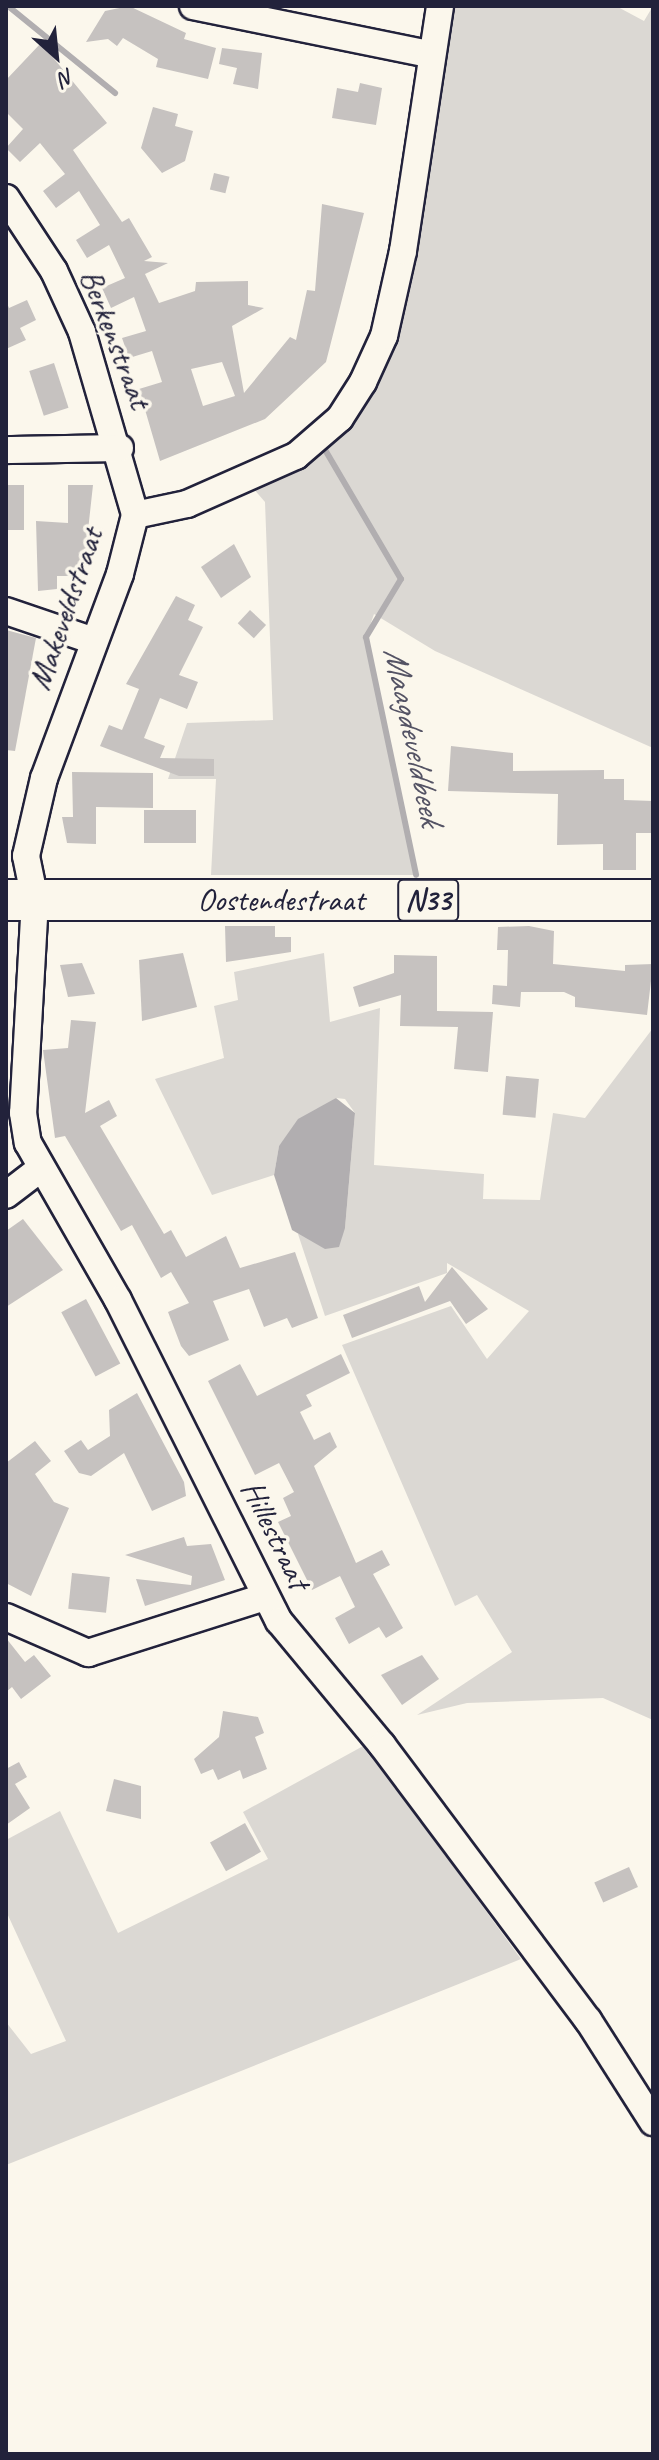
<!DOCTYPE html>
<html>
<head>
<meta charset="utf-8">
<style>
  body { margin:0 }
  #map { position:relative; width:659px; height:2460px; overflow:hidden; background:#fbf7ec; font-family:Caveat,sans-serif }
  div>[style] { position:absolute }
  [style*='--x'] { left:calc(var(--x)*1px); top:calc(var(--y)*1px); width:calc(var(--w)*1px); rotate:calc(var(--a)*1deg) }
  .green>* { inset:0; background:#dbd8d3 }
  .water>* { inset:0; background:#b1aeb0 }
  .stream>* { height:6px; margin:-3px; padding:0 3px; transform-origin:3px; border-radius:3px; background:#b1aeb0 }
  .building>* { inset:0; background:#c6c2c0; transform-origin:0 0 }
  .roads { filter:drop-shadow(2px 0 #22223b) drop-shadow(-2px 0 #22223b) drop-shadow(0 2px #22223b) drop-shadow(0 -2px #22223b) }
  .minor>* { height:26px; margin:-13px; padding:0 13px; transform-origin:13px; border-radius:13px; background:#fbf7ec }
  .primary>* { height:40px; margin:-20px; padding:0 20px; transform-origin:20px; border-radius:20px; background:#fbf7ec }
  span { translate:-50% -50%; white-space:nowrap; text-align:center; line-height:1.15; -webkit-text-stroke:7px #fbf7ec; paint-order:stroke }
  .shield-label span { padding:2px 6px; background:#fbf7ec; border:2px solid; border-radius:6px; -webkit-text-stroke-width:0 }
  .shield-label { font-size:30px; color:#22223b; font-weight:700 }
  .street-label { font-size:32px; color:#22223b }
  .water-label { font-size:34px; color:#545364; font-style:italic }
  .frame { position:absolute; inset:0; border:8px solid #22223b; pointer-events:none }
  .north { position:absolute; left:16px; top:16px; width:80px; height:80px; -webkit-text-stroke:6px #fbf7ec; paint-order:stroke; rotate:153deg; font-size:22px; font-weight:700; line-height:32px; text-align:center; color:#22223b }
  .north::after { content:''; display:block; margin:auto; width:28px; height:36px; background:#22223b; clip-path:polygon(50% 0,100% 100%,50% 72%,0 100%) }
</style>
</head>
<body>
<div id="map">
  <div class="green">
    <div style="clip-path:polygon(453px 6px,616px 6px,644px 21px,653px 6px,653px 748px,435px 651px,374px 614px,366px 637px,416px 875px,211px 875px,216px 779px,168px 779px,187px 723px,273px 720px,265px 502px,252px 487px,376px 383px,396px 343px)"></div>
    <div style="clip-path:polygon(324px 953px,330px 1022px,380px 1008px,374px 1165px,484px 1174px,483px 1199px,540px 1200px,553px 1113px,585px 1118px,653px 1028px,653px 1720px,603px 1698px,467px 1703px,417px 1715px,512px 1652px,477px 1595px,455px 1606px,342px 1345px,451px 1306px,487px 1359px,529px 1311px,447px 1263px,447px 1273px,325px 1316px,298px 1234px,345px 1228px,355px 1113px,345px 1099px,336px 1098px,279px 1146px,274px 1175px,212px 1195px,155px 1079px,224px 1058px,214px 1006px,238px 1000px,234px 972px)"></div>
    <div style="clip-path:polygon(365px 1745px,521px 1959px,6px 2165px,6px 2022px,31px 2054px,66px 2041px,6px 1911px,6px 1840px,60px 1811px,118px 1933px,268px 1859px,243px 1812px)"></div>
  </div>
  <div class="water">
    <div style="clip-path:polygon(336px 1098px,355px 1113px,345px 1228px,339px 1247px,325px 1249px,292px 1230px,274px 1175px,279px 1146px,298px 1119px)"></div>
  </div>
  <div class="stream">
    <div style="--x:8;--y:6;--w:138;--a:39.1"></div>
    <div style="--x:324;--y:448;--w:152;--a:59.6"></div>
    <div style="--x:401;--y:579;--w:68;--a:121.1"></div>
    <div style="--x:366;--y:637;--w:243;--a:78.1"></div>
  </div>
  <div class="building">
    <div style="clip-path:polygon(129px 6px,186px 33px,184px 39px,216px 48px,208px 79px,156px 67px,158px 59px,123px 38px,117px 46px,108px 39px,86px 42px,105px 11px)"></div>
    <div style="clip-path:polygon(evenodd,41px 43px,107px 123px,73px 150px,122px 222px,129px 218px,152px 257px,144px 261px,168px 263px,145px 274px,159px 303px,195px 291px,196px 282px,248px 281px,248px 305px,264px 308px,232px 326px,244px 393px,290px 337px,296px 340px,307px 290px,315px 291px,322px 204px,364px 213px,326px 362px,265px 419px,160px 461px,139px 389px,162px 382px,152px 351px,129px 358px,122px 338px,146px 331px,134px 297px,111px 308px,102px 288px,125px 278px,109px 245px,87px 258px,76px 240px,100px 225px,79px 191px,56px 208px,43px 191px,65px 174px,40px 143px,20px 162px,6px 148px,23px 129px,6px 112px,6px 80px,41px 43px,222px 362px,235px 396px,203px 406px,191px 369px,222px 362px)"></div>
    <div style="clip-path:polygon(222px 48px,262px 53px,258px 89px,233px 84px,237px 68px,219px 64px)"></div>
    <div style="clip-path:polygon(360px 83px,382px 88px,376px 125px,332px 118px,337px 88px,358px 92px)"></div>
    <div style="clip-path:polygon(153px 107px,178px 114px,175px 126px,193px 131px,185px 161px,162px 173px,141px 148px)"></div>
    <div style="left:214px;top:173px;width:16px;height:17px;rotate:14deg"></div>
    <div style="clip-path:polygon(27px 300px,36px 320px,20px 328px,26px 340px,6px 349px,6px 301px,9px 308px)"></div>
    <div style="left:54px;top:363px;width:47px;height:26px;rotate:72deg"></div>
    <div style="left:6px;top:485px;width:18px;height:45px"></div>
    <div style="clip-path:polygon(68px 485px,93px 485px,83px 576px,57px 576px,57px 589px,38px 591px,36px 521px,68px 523px)"></div>
    <div style="clip-path:polygon(234px 544px,251px 577px,221px 598px,201px 567px)"></div>
    <div style="clip-path:polygon(176px 596px,195px 605px,188px 620px,203px 627px,179px 675px,198px 682px,187px 709px,160px 698px,144px 738px,165px 746px,160px 758px,214px 759px,214px 776px,179px 776px,100px 746px,109px 725px,122px 730px,139px 689px,126px 684px)"></div>
    <div style="left:250px;top:610px;width:22px;height:18px;rotate:43deg"></div>
    <div style="clip-path:polygon(6px 630px,36px 638px,15px 751px,6px 750px)"></div>
    <div style="clip-path:polygon(451px 746px,513px 753px,513px 771px,604px 770px,604px 779px,624px 779px,624px 800px,653px 801px,653px 833px,636px 833px,636px 870px,603px 870px,603px 844px,557px 845px,558px 794px,448px 791px)"></div>
    <div style="clip-path:polygon(72px 772px,153px 773px,153px 808px,96px 807px,96px 844px,67px 843px,62px 817px,73px 817px)"></div>
    <div style="left:144px;top:810px;width:52px;height:33px"></div>
    <div style="clip-path:polygon(225px 926px,275px 926px,275px 937px,291px 937px,291px 952px,226px 962px)"></div>
    <div style="clip-path:polygon(529px 926px,554px 931px,553px 964px,625px 971px,625px 965px,653px 964px,647px 1015px,575px 1007px,575px 997px,564px 992px,521px 992px,520px 1007px,492px 1004px,493px 985px,507px 986px,508px 950px,497px 950px,498px 927px)"></div>
    <div style="clip-path:polygon(183px 953px,197px 1007px,142px 1021px,139px 960px)"></div>
    <div style="clip-path:polygon(394px 955px,437px 956px,437px 1011px,493px 1012px,488px 1072px,454px 1069px,458px 1027px,400px 1026px,401px 995px,359px 1007px,353px 987px,394px 973px)"></div>
    <div style="clip-path:polygon(82px 963px,95px 994px,68px 997px,60px 965px)"></div>
    <div style="clip-path:polygon(71px 1020px,96px 1022px,85px 1113px,109px 1100px,117px 1116px,100px 1126px,164px 1234px,171px 1230px,186px 1257px,226px 1236px,240px 1268px,295px 1252px,318px 1318px,292px 1328px,287px 1318px,264px 1327px,249px 1289px,213px 1301px,229px 1340px,189px 1356px,181px 1346px,168px 1312px,189px 1303px,171px 1272px,161px 1278px,132px 1225px,121px 1231px,65px 1136px,55px 1138px,43px 1050px,68px 1048px)"></div>
    <div style="left:506px;top:1076px;width:33px;height:39px;rotate:5deg"></div>
    <div style="clip-path:polygon(23px 1219px,63px 1270px,6px 1307px,6px 1231px)"></div>
    <div style="clip-path:polygon(452px 1267px,488px 1309px,466px 1324px,450px 1301px,352px 1338px,343px 1315px,419px 1286px,425px 1302px)"></div>
    <div style="left:86px;top:1299px;width:73px;height:28px;rotate:62deg"></div>
    <div style="clip-path:polygon(341px 1354px,350px 1373px,306px 1395px,312px 1406px,300px 1412px,314px 1440px,330px 1432px,337px 1447px,314px 1466px,356px 1563px,382px 1550px,390px 1565px,373px 1574px,403px 1628px,386px 1638px,379px 1627px,349px 1644px,335px 1618px,355px 1607px,340px 1576px,312px 1590px,278px 1522px,291px 1516px,283px 1498px,294px 1492px,279px 1463px,255px 1475px,208px 1381px,240px 1364px,257px 1396px)"></div>
    <div style="clip-path:polygon(137px 1393px,184px 1482px,186px 1496px,152px 1511px,124px 1453px,91px 1476px,79px 1473px,64px 1451px,81px 1440px,88px 1450px,110px 1436px,109px 1410px)"></div>
    <div style="clip-path:polygon(35px 1441px,51px 1461px,35px 1474px,54px 1502px,69px 1508px,31px 1596px,6px 1583px,6px 1463px)"></div>
    <div style="clip-path:polygon(184px 1537px,187px 1546px,211px 1544px,225px 1580px,145px 1606px,136px 1579px,191px 1585px,192px 1576px,125px 1555px)"></div>
    <div style="left:72px;top:1573px;width:38px;height:36px;rotate:6deg"></div>
    <div style="clip-path:polygon(6px 1638px,25px 1662px,34px 1655px,51px 1676px,21px 1699px,12px 1687px,6px 1692px)"></div>
    <div style="clip-path:polygon(422px 1655px,439px 1679px,402px 1705px,381px 1675px)"></div>
    <div style="clip-path:polygon(223px 1711px,258px 1717px,264px 1733px,255px 1737px,267px 1769px,243px 1779px,240px 1770px,218px 1780px,213px 1769px,201px 1774px,194px 1759px,219px 1737px)"></div>
    <div style="clip-path:polygon(19px 1762px,27px 1777px,15px 1784px,30px 1808px,6px 1825px,6px 1769px)"></div>
    <div style="clip-path:polygon(114px 1779px,141px 1786px,141px 1819px,106px 1811px)"></div>
    <div style="left:245px;top:1823px;width:33px;height:40px;rotate:61deg"></div>
    <div style="left:629px;top:1867px;width:22px;height:38px;rotate:66deg"></div>
  </div>
  <div class="roads">
    <div class="minor">
      <div style="--x:193;--y:6;--w:240;--a:11.5"></div>
      <div style="--x:6;--y:198;--w:87;--a:56.7"></div>
      <div style="--x:54;--y:271;--w:67;--a:65.3"></div>
      <div style="--x:82;--y:332;--w:191;--a:73.8"></div>
      <div style="--x:135;--y:515;--w:61;--a:104.3"></div>
      <div style="--x:120;--y:574;--w:218;--a:110.4"></div>
      <div style="--x:44;--y:778;--w:80;--a:103"></div>
      <div style="--x:26;--y:856;--w:45;--a:78.4"></div>
      <div style="--x:35;--y:900;--w:213;--a:93.2"></div>
      <div style="--x:23;--y:1113;--w:30;--a:81"></div>
      <div style="--x:28;--y:1143;--w:181;--a:60.2"></div>
      <div style="--x:118;--y:1300;--w:359;--a:63.4"></div>
      <div style="--x:279;--y:1621;--w:161;--a:50.3"></div>
      <div style="--x:382;--y:1745;--w:344;--a:53.2"></div>
      <div style="--x:588;--y:2020;--w:121;--a:57.5"></div>
      <div style="--x:6;--y:450;--w:114;--a:-1"></div>
      <div style="--x:135;--y:515;--w:53;--a:-11.9"></div>
      <div style="--x:187;--y:504;--w:119;--a:-23.8"></div>
      <div style="--x:296;--y:456;--w:58;--a:-40.8"></div>
      <div style="--x:340;--y:418;--w:43;--a:-57.4"></div>
      <div style="--x:363;--y:382;--w:51;--a:-65.5"></div>
      <div style="--x:384;--y:336;--w:87;--a:-77.4"></div>
      <div style="--x:403;--y:251;--w:248;--a:-81.4"></div>
      <div style="--x:6;--y:611;--w:90;--a:18.8"></div>
      <div style="--x:6;--y:1195;--w:43;--a:-37.4"></div>
      <div style="--x:6;--y:1617;--w:90;--a:23.7"></div>
      <div style="--x:88;--y:1653;--w:186;--a:-17.6"></div>
    </div>
    <div class="primary">
      <div style="--x:6;--y:900;--w:647;--a:0"></div>
    </div>
  </div>
  <div class="shield-label">
    <span style="left:428px;top:900px">N33</span>
  </div>
  <div class="street-label">
    <span style="left:115px;top:339px;rotate:69deg">Berkenstraat</span>
    <span style="left:66px;top:609px;rotate:-71deg">Makeveldstraat</span>
    <span style="left:281px;top:900px">Oostendestraat</span>
    <span style="left:275px;top:1535px;rotate:64deg">Hillestraat</span>
  </div>
  <div class="water-label">
    <span style="left:414px;top:736px;rotate:78deg">Maagdeveldbeek</span>
  </div>
  <div class="frame"></div>
  <div class="north">N</div>
</div>
</body>
</html>
